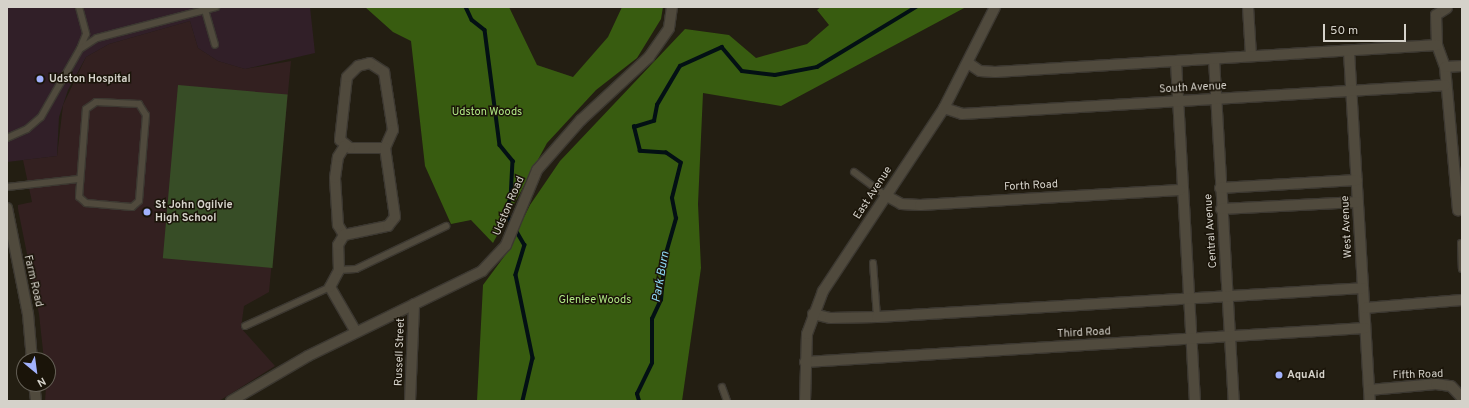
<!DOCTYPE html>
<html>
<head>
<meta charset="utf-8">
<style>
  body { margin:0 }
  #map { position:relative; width:1469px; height:408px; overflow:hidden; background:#231e12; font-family:Overpass,sans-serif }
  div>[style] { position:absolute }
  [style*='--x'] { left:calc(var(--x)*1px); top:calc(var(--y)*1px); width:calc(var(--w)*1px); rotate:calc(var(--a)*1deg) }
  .education>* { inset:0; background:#332020 }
  .medical>* { inset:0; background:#311f28 }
  .green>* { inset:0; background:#374d26; transform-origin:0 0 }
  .forest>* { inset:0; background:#385c10 }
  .stream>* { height:3.5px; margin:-1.75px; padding:0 1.75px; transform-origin:1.75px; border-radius:1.75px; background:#031014 }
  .roads { filter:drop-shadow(1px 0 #3c3831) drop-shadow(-1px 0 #3c3831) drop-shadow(0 1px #3c3831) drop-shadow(0 -1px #3c3831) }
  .service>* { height:6px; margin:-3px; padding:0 3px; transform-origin:3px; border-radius:3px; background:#504a3d }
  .minor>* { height:10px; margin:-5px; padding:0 5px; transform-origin:5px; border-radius:5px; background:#504a3d }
  .dots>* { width:11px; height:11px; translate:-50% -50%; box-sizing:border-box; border:2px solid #1a1409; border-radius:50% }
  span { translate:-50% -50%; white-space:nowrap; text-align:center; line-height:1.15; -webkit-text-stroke:3px #1a1409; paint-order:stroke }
  .poi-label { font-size:11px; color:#d5d2ca; font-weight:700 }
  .left { translate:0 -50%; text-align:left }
  .street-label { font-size:11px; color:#d5d2ca }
  .park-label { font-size:11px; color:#b0e784 }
  .water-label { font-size:12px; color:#8fdaf7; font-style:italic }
  .frame { position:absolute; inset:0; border:8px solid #d5d2ca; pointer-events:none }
  .north { position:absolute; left:16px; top:352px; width:40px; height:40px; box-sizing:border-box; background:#1a1409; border:1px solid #656056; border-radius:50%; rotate:151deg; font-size:11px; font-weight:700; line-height:16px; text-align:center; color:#d5d2ca }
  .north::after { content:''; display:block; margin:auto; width:14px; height:18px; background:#a2b2fd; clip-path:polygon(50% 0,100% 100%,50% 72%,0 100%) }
  .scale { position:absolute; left:1323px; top:24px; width:83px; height:18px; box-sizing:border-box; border:2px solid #d5d2ca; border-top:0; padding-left:5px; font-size:12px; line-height:14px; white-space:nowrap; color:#d5d2ca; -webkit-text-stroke:3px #1a1409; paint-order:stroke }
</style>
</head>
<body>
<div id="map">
  <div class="education">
    <div style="clip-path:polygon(190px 21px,198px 48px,218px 61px,245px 69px,291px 61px,269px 292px,244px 306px,241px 328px,275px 366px,219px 401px,45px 401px,48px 360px,44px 360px,39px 314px,18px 209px,18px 205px,32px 202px,23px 160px,57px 156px,63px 105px,86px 57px,109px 44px)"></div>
  </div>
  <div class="medical">
    <div style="clip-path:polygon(7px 7px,310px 7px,315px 53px,245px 69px,218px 61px,198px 48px,190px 21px,109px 44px,86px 57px,68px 90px,59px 117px,57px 156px,7px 162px)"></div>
  </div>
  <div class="green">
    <div style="left:178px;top:85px;width:110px;height:174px;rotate:5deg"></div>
  </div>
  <div class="forest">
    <div style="clip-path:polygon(365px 7px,509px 7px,537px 65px,573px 77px,608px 37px,622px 7px,663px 7px,661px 19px,637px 58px,596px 90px,547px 143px,493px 243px,471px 220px,451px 224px,425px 166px,411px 41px,393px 32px)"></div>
    <div style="clip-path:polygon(821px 7px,966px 7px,781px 106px,703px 93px,698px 204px,701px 268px,682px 401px,477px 401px,483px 285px,506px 254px,530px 205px,560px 161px,685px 29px,729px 35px,756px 58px,807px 44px,829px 25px,817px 10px)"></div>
  </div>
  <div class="stream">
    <div style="--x:466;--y:7;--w:14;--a:65"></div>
    <div style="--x:472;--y:20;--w:16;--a:38"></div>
    <div style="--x:485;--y:30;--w:116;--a:82.6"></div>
    <div style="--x:500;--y:145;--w:21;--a:51"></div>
    <div style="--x:513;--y:161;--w:38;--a:93"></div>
    <div style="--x:511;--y:199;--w:13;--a:117"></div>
    <div style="--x:505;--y:211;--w:39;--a:60"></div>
    <div style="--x:525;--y:245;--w:31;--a:107"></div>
    <div style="--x:516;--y:275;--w:85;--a:78.4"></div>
    <div style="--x:533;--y:358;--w:44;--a:103.1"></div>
    <div style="--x:639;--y:401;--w:7;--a:-106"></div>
    <div style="--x:637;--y:394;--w:34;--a:-64"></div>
    <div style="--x:652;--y:363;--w:44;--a:-90"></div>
    <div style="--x:652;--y:319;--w:21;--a:-65"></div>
    <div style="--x:661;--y:300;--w:43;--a:-84.7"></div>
    <div style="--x:665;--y:257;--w:40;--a:-74"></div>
    <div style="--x:676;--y:219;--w:21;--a:-101"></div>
    <div style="--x:672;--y:198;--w:36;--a:-76"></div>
    <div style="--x:681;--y:163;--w:18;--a:-146"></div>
    <div style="--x:666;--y:153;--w:26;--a:-176"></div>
    <div style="--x:640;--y:151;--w:25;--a:-104"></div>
    <div style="--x:634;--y:127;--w:21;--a:-17"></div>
    <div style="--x:654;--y:121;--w:16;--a:-79"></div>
    <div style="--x:657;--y:105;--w:45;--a:-59.5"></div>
    <div style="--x:680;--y:66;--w:46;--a:-24.3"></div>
    <div style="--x:722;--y:47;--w:31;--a:50"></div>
    <div style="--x:742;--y:71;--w:33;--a:7"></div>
    <div style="--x:775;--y:75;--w:43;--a:-10.8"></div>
    <div style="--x:817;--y:67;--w:116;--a:-31.2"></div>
  </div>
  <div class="roads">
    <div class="service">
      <div style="--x:79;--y:7;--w:28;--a:75"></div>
      <div style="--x:86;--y:34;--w:16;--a:112"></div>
      <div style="--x:205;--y:10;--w:36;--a:74"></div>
      <div style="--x:96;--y:102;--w:43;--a:2.7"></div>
      <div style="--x:139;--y:104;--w:13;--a:58"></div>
      <div style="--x:146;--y:115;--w:86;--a:94.7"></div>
      <div style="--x:139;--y:201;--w:9;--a:139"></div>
      <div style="--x:132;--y:207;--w:46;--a:-175"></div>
      <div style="--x:86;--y:203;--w:9;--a:-139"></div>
      <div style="--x:79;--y:197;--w:88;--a:-85.5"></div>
      <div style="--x:86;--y:109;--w:12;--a:-35"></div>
      <div style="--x:7;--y:138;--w:22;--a:-24"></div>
      <div style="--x:27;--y:129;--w:18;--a:-41"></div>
      <div style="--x:41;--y:117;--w:78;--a:-60.2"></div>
      <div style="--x:80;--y:49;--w:20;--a:-33"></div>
      <div style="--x:97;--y:38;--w:123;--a:-14.6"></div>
      <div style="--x:854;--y:172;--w:39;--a:37"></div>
      <div style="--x:7;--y:187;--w:72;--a:-6.3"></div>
      <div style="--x:1461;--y:243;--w:26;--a:88"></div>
      <div style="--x:873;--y:263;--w:54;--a:85.8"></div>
      <div style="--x:339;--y:270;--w:17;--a:-3"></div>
      <div style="--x:356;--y:269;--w:100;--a:-25.5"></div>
      <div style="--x:245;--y:326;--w:94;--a:-24.6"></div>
      <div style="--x:722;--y:387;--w:15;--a:70"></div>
    </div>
    <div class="minor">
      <div style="--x:1248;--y:7;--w:49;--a:86.5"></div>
      <div style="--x:1447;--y:8;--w:13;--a:148"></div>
      <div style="--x:1436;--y:15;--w:30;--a:88"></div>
      <div style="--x:1437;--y:45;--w:23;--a:70"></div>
      <div style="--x:1445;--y:67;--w:144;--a:84.8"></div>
      <div style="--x:1349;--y:52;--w:350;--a:86.6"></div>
      <div style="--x:1214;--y:59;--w:343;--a:86.7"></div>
      <div style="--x:1176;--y:62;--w:340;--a:86.8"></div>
      <div style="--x:370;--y:63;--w:17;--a:33"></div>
      <div style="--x:384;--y:72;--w:59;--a:81.2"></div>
      <div style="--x:393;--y:130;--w:20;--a:114"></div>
      <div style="--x:385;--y:148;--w:35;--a:180"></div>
      <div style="--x:350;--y:148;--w:13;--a:-141"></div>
      <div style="--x:340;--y:140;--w:63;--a:-83.7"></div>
      <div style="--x:347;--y:77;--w:16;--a:-45"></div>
      <div style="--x:358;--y:66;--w:12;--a:-14"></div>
      <div style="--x:968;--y:63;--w:14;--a:34"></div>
      <div style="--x:980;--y:71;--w:15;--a:4"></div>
      <div style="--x:995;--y:72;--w:443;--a:-3.5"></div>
      <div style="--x:1445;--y:67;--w:17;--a:-3"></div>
      <div style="--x:944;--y:108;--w:19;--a:18"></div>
      <div style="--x:962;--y:114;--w:484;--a:-3.4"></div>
      <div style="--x:1220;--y:188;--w:137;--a:-3.3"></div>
      <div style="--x:885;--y:195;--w:18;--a:29"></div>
      <div style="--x:901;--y:204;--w:19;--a:3"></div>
      <div style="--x:920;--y:205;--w:260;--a:-3.3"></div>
      <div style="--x:7;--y:208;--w:108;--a:78.8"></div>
      <div style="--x:28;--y:314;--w:46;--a:85"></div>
      <div style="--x:1221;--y:209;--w:137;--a:-2.9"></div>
      <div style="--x:344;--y:235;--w:12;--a:-121"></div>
      <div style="--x:338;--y:225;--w:47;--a:-93.7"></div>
      <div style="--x:335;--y:178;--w:21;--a:-82"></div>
      <div style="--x:338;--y:157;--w:13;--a:-58"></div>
      <div style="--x:1365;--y:308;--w:97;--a:-4.7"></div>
      <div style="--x:813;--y:314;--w:17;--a:13"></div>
      <div style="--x:830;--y:318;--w:47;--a:-1.2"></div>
      <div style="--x:877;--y:317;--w:487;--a:-3.4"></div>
      <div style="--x:356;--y:332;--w:52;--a:-120"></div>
      <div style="--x:330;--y:287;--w:19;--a:-62"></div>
      <div style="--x:339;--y:270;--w:25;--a:-92"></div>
      <div style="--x:338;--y:245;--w:12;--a:-59"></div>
      <div style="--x:344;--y:235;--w:45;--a:-11.6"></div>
      <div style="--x:388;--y:226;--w:11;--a:-52"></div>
      <div style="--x:395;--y:217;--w:70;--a:-98.2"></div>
      <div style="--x:805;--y:362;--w:561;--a:-3.47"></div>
      <div style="--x:34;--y:384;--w:17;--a:83"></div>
      <div style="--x:1369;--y:390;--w:67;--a:-5.1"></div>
      <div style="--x:1436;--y:384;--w:15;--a:8"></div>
      <div style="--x:1451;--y:386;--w:16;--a:47"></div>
      <div style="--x:231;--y:401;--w:89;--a:-30.3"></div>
      <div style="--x:308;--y:356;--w:194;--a:-26"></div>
      <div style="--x:482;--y:271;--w:35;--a:-47"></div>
      <div style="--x:506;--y:245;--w:81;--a:-67.5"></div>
      <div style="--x:537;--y:170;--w:67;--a:-48.7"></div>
      <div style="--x:581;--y:120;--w:93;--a:-42.8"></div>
      <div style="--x:649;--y:57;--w:35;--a:-55"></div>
      <div style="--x:669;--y:28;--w:21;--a:-82"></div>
      <div style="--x:410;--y:401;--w:97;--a:-87.6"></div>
      <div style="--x:805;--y:401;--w:67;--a:-88.3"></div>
      <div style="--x:807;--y:334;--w:46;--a:-69.6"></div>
      <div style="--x:823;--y:291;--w:219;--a:-56.5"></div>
      <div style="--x:944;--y:108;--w:113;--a:-63.2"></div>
    </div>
  </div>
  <div class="dots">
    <div style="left:40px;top:79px;background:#a2b2fd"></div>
    <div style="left:147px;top:212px;background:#a2b2fd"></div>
    <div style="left:1279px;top:375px;background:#a2b2fd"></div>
  </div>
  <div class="poi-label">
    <span class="left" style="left:49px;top:79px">Udston Hospital</span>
    <span class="left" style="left:155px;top:212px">St John Ogilvie<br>High School</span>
    <span class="left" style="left:1287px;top:375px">AquAid</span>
  </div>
  <div class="street-label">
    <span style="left:1193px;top:88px;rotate:-3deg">South Avenue</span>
    <span style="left:1031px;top:186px;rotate:-3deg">Forth Road</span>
    <span style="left:873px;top:193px;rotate:-57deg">East Avenue</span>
    <span style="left:509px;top:206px;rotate:-67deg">Udston Road</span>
    <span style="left:1347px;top:227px;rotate:-93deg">West Avenue</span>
    <span style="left:1211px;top:231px;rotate:-94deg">Central Avenue</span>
    <span style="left:33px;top:281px;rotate:77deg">Farm Road</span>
    <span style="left:1084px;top:333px;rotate:-3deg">Third Road</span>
    <span style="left:400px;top:352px;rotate:-88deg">Russell Street</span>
    <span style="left:1418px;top:375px;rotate:-2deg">Fifth Road</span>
  </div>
  <div class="park-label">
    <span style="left:487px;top:112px">Udston Woods</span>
    <span style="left:595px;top:300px">Glenlee Woods</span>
  </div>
  <div class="water-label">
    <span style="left:662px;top:277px;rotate:-80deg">Park Burn</span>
  </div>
  <div class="frame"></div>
  <div class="north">N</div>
  <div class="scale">50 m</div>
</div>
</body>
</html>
